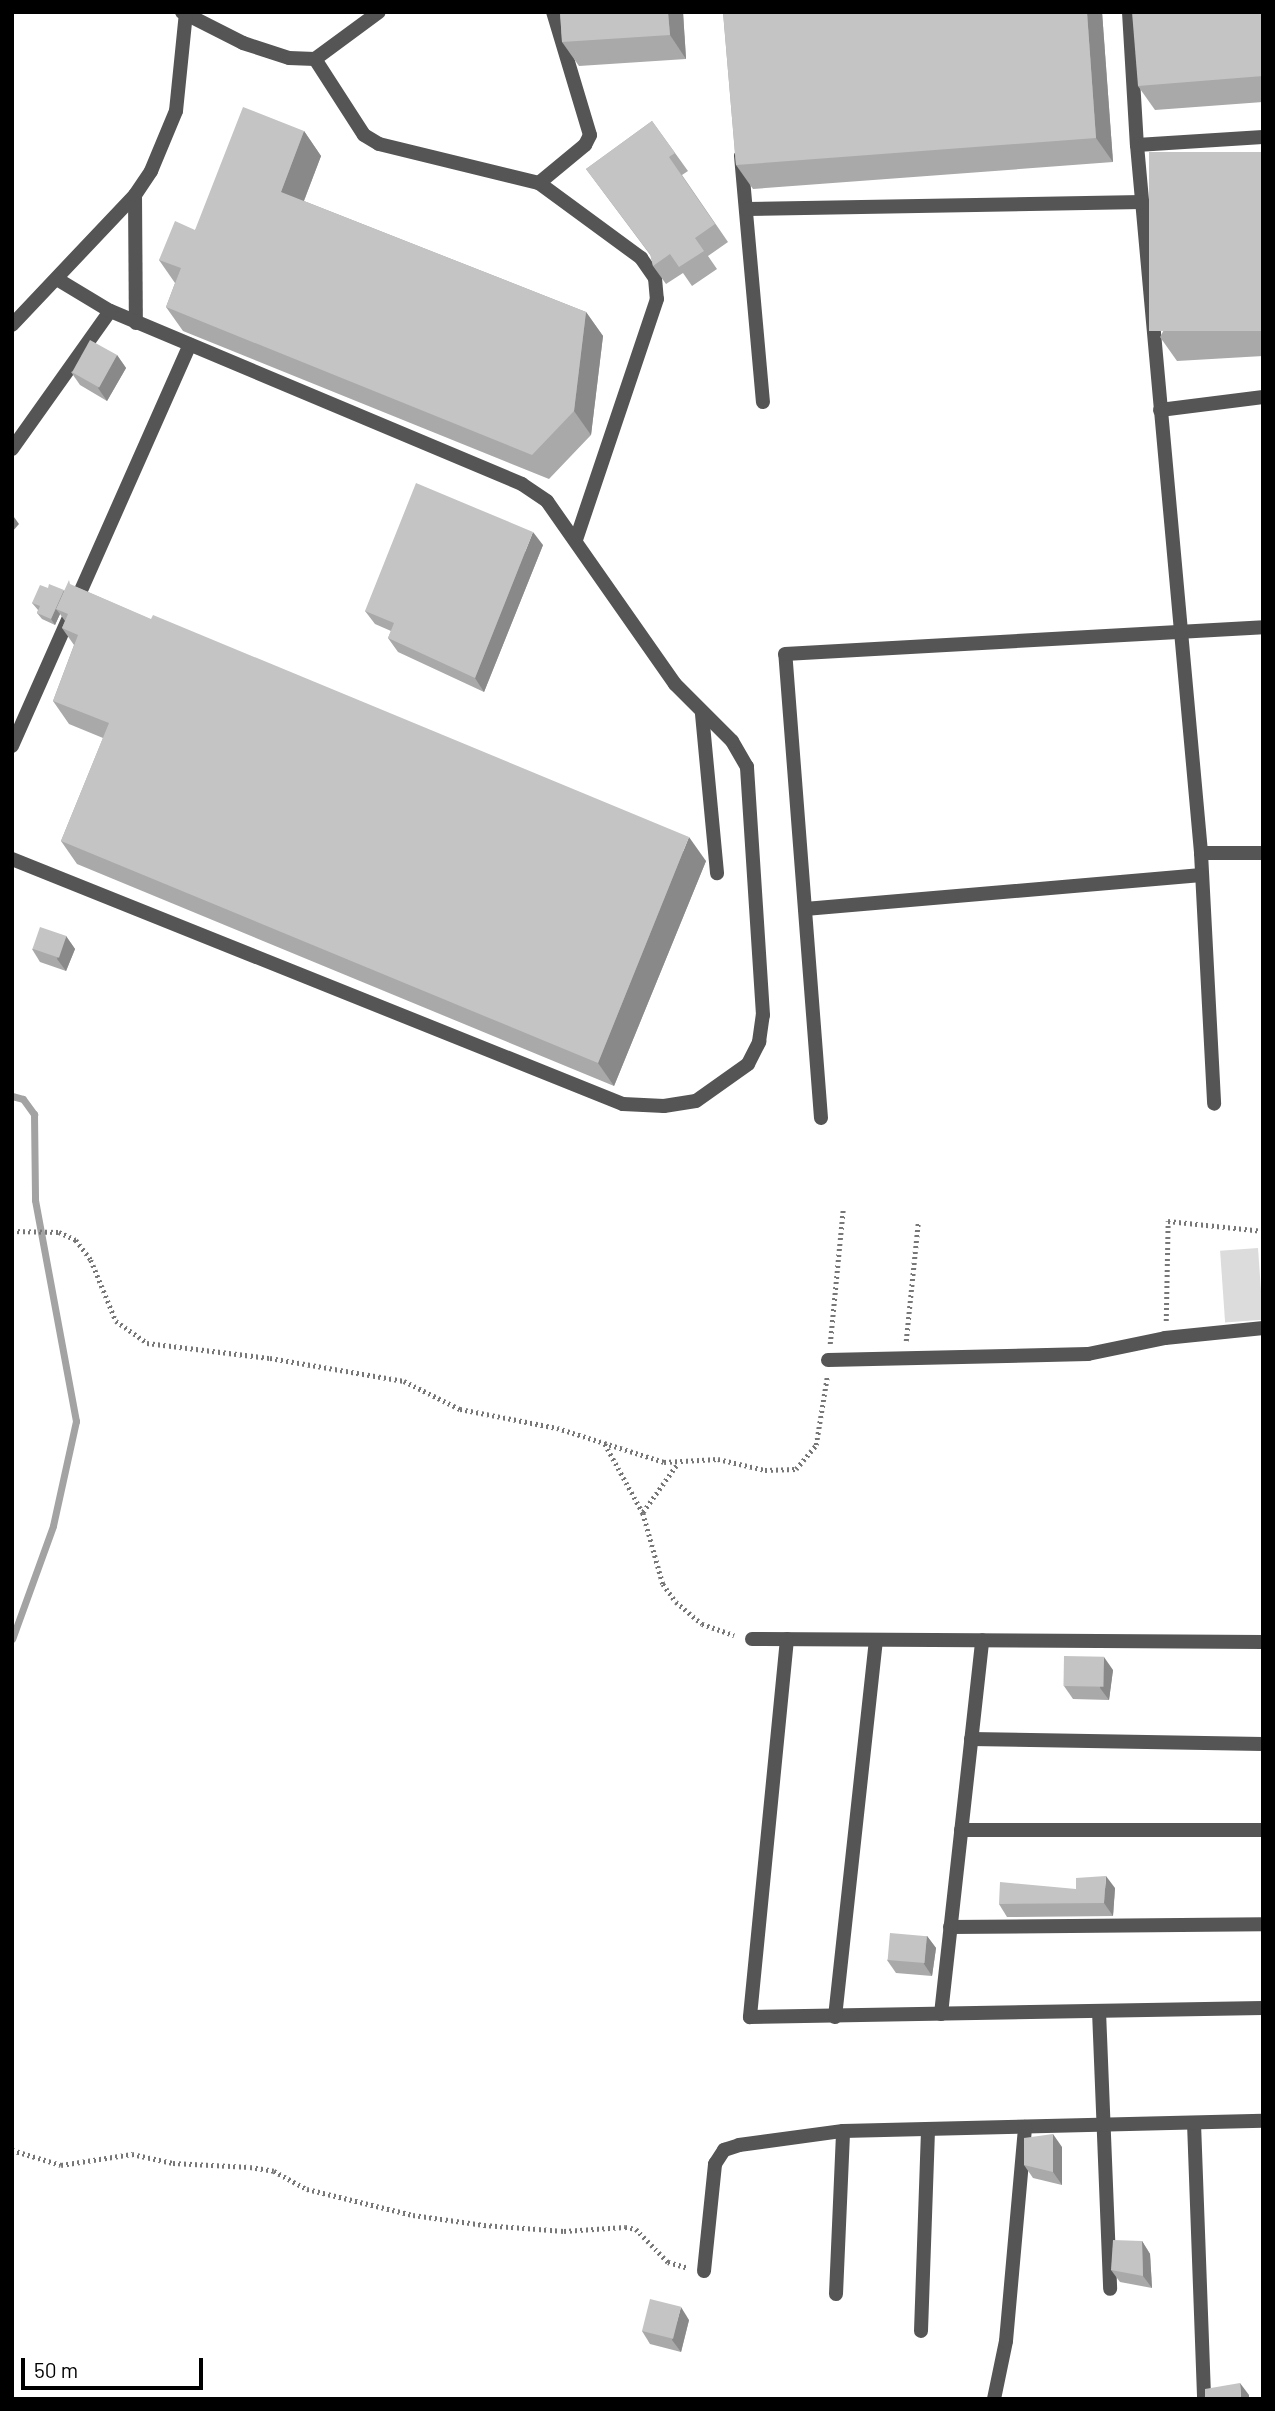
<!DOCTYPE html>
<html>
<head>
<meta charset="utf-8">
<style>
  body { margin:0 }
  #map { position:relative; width:1275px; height:2411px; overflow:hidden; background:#fff; font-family:Barlow,sans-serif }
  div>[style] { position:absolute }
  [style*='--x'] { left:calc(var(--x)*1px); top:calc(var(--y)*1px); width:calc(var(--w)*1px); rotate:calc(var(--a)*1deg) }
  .green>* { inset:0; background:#dcdcdc; transform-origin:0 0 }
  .stream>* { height:7px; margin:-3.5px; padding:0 3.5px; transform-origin:3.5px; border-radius:3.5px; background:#a3a3a3 }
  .path>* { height:4.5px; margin-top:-2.25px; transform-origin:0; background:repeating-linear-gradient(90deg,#777 0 2px,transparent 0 5.5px) }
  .service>* { height:14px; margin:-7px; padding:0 7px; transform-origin:7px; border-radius:7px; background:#555 }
  .minor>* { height:14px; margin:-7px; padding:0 7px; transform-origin:7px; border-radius:7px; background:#555 }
  .wall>* { inset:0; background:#a9a9a9 }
  .shaded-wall>* { inset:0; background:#898989 }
  .building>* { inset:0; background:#c4c4c4; transform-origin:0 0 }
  span { translate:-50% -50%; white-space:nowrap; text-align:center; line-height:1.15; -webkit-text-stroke:5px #fff; paint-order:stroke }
  .frame { position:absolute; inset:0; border:14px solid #000; pointer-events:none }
  .scale { position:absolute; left:21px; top:2358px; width:182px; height:32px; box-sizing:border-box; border:4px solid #000; border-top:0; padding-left:9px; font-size:21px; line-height:24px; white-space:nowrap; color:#000; -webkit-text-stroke:5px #fff; paint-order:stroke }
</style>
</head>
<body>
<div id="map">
  <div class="green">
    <div style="left:1258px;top:1248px;width:72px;height:38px;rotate:86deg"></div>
  </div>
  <div class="stream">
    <div style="--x:12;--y:1096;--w:11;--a:15"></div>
    <div style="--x:23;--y:1099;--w:19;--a:54"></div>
    <div style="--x:34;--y:1114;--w:86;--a:89.3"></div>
    <div style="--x:35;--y:1200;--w:225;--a:79.5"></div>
    <div style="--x:76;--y:1421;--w:107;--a:102.4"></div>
    <div style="--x:53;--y:1526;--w:120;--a:109.9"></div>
  </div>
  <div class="path">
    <div style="--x:12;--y:1231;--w:47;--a:1.2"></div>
    <div style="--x:59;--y:1232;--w:19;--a:25"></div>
    <div style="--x:76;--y:1240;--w:25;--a:53"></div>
    <div style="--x:91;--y:1260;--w:66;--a:67.7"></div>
    <div style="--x:116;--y:1321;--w:38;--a:35"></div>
    <div style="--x:147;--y:1343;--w:124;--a:7"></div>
    <div style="--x:270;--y:1358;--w:136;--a:9.7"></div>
    <div style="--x:404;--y:1381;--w:63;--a:26.6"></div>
    <div style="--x:460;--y:1409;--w:99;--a:11.1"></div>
    <div style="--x:557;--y:1428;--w:112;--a:17.6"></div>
    <div style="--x:664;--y:1462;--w:54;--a:-3.2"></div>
    <div style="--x:718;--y:1459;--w:48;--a:13.2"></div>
    <div style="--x:765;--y:1470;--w:31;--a:-2"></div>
    <div style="--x:796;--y:1469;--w:31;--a:-50"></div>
    <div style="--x:816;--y:1445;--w:69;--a:-80.8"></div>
    <div style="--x:1166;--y:1321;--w:100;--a:-88.9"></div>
    <div style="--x:1168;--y:1221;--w:96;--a:6"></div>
    <div style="--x:906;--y:1341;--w:120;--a:-84.2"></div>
    <div style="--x:830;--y:1344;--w:136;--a:-84.5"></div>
    <div style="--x:605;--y:1444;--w:79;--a:61.2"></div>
    <div style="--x:643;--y:1513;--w:74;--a:74.3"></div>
    <div style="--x:663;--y:1584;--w:22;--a:54"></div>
    <div style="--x:676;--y:1602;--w:34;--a:40"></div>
    <div style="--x:702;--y:1624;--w:34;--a:19"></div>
    <div style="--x:643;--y:1512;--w:60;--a:-54.5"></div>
    <div style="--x:12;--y:2150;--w:51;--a:17"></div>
    <div style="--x:61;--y:2165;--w:72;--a:-8.8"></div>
    <div style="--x:132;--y:2154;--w:42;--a:12.4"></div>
    <div style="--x:173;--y:2163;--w:77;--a:3"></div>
    <div style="--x:250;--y:2167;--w:24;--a:9"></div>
    <div style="--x:274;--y:2171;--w:38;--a:29"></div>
    <div style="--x:307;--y:2189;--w:109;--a:13.8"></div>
    <div style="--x:413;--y:2215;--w:72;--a:8"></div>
    <div style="--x:484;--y:2225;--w:80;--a:4.3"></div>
    <div style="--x:564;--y:2231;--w:61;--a:-3.8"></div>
    <div style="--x:625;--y:2227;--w:11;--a:10"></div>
    <div style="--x:636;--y:2229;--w:46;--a:45.9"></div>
    <div style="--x:668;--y:2262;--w:19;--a:16"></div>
  </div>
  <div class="service">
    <div style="--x:182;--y:12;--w:68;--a:26.9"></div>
    <div style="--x:243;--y:43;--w:48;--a:18.1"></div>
    <div style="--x:289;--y:58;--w:26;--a:2"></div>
    <div style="--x:315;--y:59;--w:79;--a:-36.3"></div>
    <div style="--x:1129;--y:12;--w:133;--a:86.6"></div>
    <div style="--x:1137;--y:145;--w:711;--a:84.83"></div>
    <div style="--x:1201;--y:853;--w:251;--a:87"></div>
    <div style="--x:315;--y:59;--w:90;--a:57.2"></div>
    <div style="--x:364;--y:135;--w:17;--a:31"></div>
    <div style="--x:379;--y:144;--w:165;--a:13.7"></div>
    <div style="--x:539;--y:183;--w:127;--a:36.3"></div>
    <div style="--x:641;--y:258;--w:24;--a:55"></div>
    <div style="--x:655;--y:278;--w:21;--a:85"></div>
    <div style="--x:657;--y:299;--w:254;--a:108.6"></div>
    <div style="--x:1137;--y:145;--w:126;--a:-3.6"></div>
    <div style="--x:741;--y:156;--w:247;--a:84.9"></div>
    <div style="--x:539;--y:183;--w:60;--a:-39.6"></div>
    <div style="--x:585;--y:145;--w:11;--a:-63"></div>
    <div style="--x:590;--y:135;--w:128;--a:-106.7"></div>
    <div style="--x:135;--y:195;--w:128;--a:89.6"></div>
    <div style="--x:746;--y:209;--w:396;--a:-1"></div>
    <div style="--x:12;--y:325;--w:179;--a:-46.6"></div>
    <div style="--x:135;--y:195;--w:29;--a:-56"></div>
    <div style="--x:151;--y:171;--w:65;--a:-67.4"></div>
    <div style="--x:176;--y:111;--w:100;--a:-84.2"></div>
    <div style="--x:1160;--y:410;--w:104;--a:-7.2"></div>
    <div style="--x:12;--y:449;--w:169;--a:-54.6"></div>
    <div style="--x:702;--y:714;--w:160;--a:84.6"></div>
    <div style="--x:12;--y:746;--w:439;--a:-66.1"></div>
    <div style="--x:1201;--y:853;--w:62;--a:0"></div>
    <div style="--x:12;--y:859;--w:658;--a:21.85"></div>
    <div style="--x:623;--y:1104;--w:41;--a:2.8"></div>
    <div style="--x:664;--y:1106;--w:32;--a:-9"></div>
    <div style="--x:696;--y:1101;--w:64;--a:-35.4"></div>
    <div style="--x:748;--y:1064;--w:25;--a:-63"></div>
    <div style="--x:759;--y:1042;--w:27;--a:-82"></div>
    <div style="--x:763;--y:1015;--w:249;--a:-93.7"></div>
    <div style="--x:747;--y:767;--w:30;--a:-120"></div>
    <div style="--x:732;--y:741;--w:81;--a:-135"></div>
    <div style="--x:675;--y:684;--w:223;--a:-125"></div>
    <div style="--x:547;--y:501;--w:30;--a:-146"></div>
    <div style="--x:522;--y:484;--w:447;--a:-157.2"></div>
    <div style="--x:110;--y:311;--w:62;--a:-148.9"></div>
    <div style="--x:805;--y:909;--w:398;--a:-4.9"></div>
    <div style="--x:821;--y:1118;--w:465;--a:-94.4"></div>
    <div style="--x:785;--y:654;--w:479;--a:-3.2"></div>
  </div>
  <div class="minor">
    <div style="--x:828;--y:1360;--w:260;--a:-1.3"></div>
    <div style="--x:1088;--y:1354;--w:79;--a:-11.7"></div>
    <div style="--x:1165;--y:1338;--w:99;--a:-5.8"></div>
    <div style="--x:752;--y:1639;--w:511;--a:0.34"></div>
    <div style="--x:787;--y:1639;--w:380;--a:95.6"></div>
    <div style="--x:750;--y:2017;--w:513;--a:-1.01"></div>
    <div style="--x:971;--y:1739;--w:292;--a:1"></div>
    <div style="--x:961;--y:1830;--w:302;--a:0"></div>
    <div style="--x:950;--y:1927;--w:313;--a:-0.5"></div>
    <div style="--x:1099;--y:2011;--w:278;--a:87.7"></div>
    <div style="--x:941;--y:2014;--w:376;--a:-83.7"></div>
    <div style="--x:835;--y:2017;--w:379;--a:-83.8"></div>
    <div style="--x:1194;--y:2123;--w:276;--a:87.9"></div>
    <div style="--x:704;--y:2271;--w:108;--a:-84.1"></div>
    <div style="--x:715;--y:2164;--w:17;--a:-57"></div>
    <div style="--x:724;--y:2150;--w:16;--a:-18"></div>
    <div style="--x:739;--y:2145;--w:105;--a:-7.7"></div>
    <div style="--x:843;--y:2131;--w:420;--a:-1.4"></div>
    <div style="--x:836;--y:2294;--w:163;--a:-87.5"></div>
    <div style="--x:921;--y:2331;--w:201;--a:-88"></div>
    <div style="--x:994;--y:2399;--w:59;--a:-78.3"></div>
    <div style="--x:1006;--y:2341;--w:215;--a:-84.9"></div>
  </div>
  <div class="wall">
    <div style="clip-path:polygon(560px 12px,683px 12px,686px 59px,579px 66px,562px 42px)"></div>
    <div style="clip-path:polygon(723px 12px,1102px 12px,1113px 162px,753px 189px,736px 165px)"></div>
    <div style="clip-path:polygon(1263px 12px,1263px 102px,1155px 110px,1138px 86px)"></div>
    <div style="clip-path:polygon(652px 121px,688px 171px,682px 175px,728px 242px,708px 256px,717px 269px,692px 286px,683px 273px,666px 284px,653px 266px,651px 256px,586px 169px)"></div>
    <div style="clip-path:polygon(304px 131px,321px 156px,304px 201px,586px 312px,603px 336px,591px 435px,549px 479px,183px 331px,166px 307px,175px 283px,159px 260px,195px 230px)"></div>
    <div style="clip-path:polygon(1263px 152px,1263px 356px,1177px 361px,1160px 337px)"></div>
    <div style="clip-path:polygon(117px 355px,126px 368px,107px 401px,80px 385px,71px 372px)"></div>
    <div style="clip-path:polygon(543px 545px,484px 692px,398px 652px,388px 638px,391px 631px,375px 624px,365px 611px)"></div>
    <div style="clip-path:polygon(74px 586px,706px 861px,614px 1086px,77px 864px,61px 841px,103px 738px,69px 724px,53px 701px,74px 645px,62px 628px,65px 621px,60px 614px,55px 625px,42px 619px,37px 613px,38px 610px,32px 603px,48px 588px,64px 591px)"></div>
    <div style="clip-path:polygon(66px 936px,75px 949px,66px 971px,40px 962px,32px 949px)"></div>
    <div style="clip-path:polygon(1113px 1670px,1109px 1700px,1073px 1699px,1064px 1686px)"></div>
    <div style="clip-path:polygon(1115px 1888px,1113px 1916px,1007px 1917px,999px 1904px,1076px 1889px)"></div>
    <div style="clip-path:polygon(927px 1936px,936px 1948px,932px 1976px,896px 1973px,887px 1960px)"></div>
    <div style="clip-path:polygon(1062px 2147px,1062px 2185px,1033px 2178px,1024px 2165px)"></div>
    <div style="clip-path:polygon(1142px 2241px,1150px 2254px,1152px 2288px,1120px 2282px,1111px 2270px)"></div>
    <div style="clip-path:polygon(689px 2320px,681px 2352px,650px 2344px,642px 2331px)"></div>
  </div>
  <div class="shaded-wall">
    <div style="clip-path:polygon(668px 12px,683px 12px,686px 59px,670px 35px)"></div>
    <div style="clip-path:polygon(1087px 12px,1102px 12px,1113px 162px,1096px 138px)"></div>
    <div style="clip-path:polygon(304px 131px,321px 156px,298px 216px,281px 192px)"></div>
    <div style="clip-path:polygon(586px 312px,603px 336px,591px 435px,574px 411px)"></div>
    <div style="clip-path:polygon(117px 355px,126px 368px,107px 401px,98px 388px)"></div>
    <div style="clip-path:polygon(14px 517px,19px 524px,12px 532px,12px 520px)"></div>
    <div style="clip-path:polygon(533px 532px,543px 545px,484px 692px,475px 678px)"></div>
    <div style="clip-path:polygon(64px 590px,68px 596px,56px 609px,60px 614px,55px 625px,51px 619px)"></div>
    <div style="clip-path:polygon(689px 837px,706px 861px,614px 1086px,598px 1063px)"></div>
    <div style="clip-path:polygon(66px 936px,75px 949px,66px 971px,57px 959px)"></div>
    <div style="clip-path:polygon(1104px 1657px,1113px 1670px,1109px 1700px,1100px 1688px)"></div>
    <div style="clip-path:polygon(1106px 1876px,1115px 1888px,1113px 1916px,1104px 1903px)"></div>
    <div style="clip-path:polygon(927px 1936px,936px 1948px,932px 1976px,924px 1964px)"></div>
    <div style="clip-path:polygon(1053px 2134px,1062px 2147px,1062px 2185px,1053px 2172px)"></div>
    <div style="clip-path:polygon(1142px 2241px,1150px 2254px,1152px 2288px,1143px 2276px)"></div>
    <div style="clip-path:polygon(681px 2307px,689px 2320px,681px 2352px,672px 2340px)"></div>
    <div style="clip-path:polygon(1240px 2383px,1249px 2395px,1249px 2399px,1241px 2399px)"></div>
  </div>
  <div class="building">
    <div style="clip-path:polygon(560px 12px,668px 12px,670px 35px,562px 42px)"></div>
    <div style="clip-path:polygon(723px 12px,1087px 12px,1096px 138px,736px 165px)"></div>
    <div style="clip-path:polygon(1132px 12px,1263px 12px,1263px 76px,1138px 86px)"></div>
    <div style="clip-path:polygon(243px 107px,304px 131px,281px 192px,586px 312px,574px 411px,532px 455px,166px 307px,181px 268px,159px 260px,175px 221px,195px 230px)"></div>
    <div style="clip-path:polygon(652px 121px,675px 153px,669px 157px,715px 224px,695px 238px,704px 251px,679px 267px,670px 254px,653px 266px,650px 254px,586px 169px)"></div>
    <div style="left:1263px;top:152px;width:179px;height:114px;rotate:90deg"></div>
    <div style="left:90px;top:340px;width:31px;height:37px;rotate:29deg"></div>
    <div style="clip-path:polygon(416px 483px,533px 532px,475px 678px,388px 638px,394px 623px,365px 611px)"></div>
    <div style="clip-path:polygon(69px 580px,70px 584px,151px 619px,153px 615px,689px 837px,598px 1063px,61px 841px,109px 723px,53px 701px,78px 635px,62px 628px,68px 614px,56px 609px)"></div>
    <div style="clip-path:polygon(49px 584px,64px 590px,51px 619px,37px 613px,40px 606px,32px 603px,40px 585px,48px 588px)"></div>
    <div style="left:40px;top:927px;width:28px;height:23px;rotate:19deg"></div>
    <div style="left:1064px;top:1656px;width:40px;height:30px;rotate:1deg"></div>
    <div style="clip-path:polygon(1106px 1876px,1104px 1903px,999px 1904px,1000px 1882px,1076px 1889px,1076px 1878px)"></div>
    <div style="left:890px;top:1933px;width:37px;height:27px;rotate:5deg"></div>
    <div style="clip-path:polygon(1053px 2134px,1053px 2172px,1024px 2165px,1024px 2138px)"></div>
    <div style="clip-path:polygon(1113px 2240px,1142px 2241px,1143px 2276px,1111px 2270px)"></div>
    <div style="left:650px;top:2299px;width:32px;height:33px;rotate:14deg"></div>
    <div style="clip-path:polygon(1240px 2383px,1241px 2399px,1205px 2399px,1205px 2389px)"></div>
  </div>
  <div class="frame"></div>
  <div class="scale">50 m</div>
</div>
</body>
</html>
